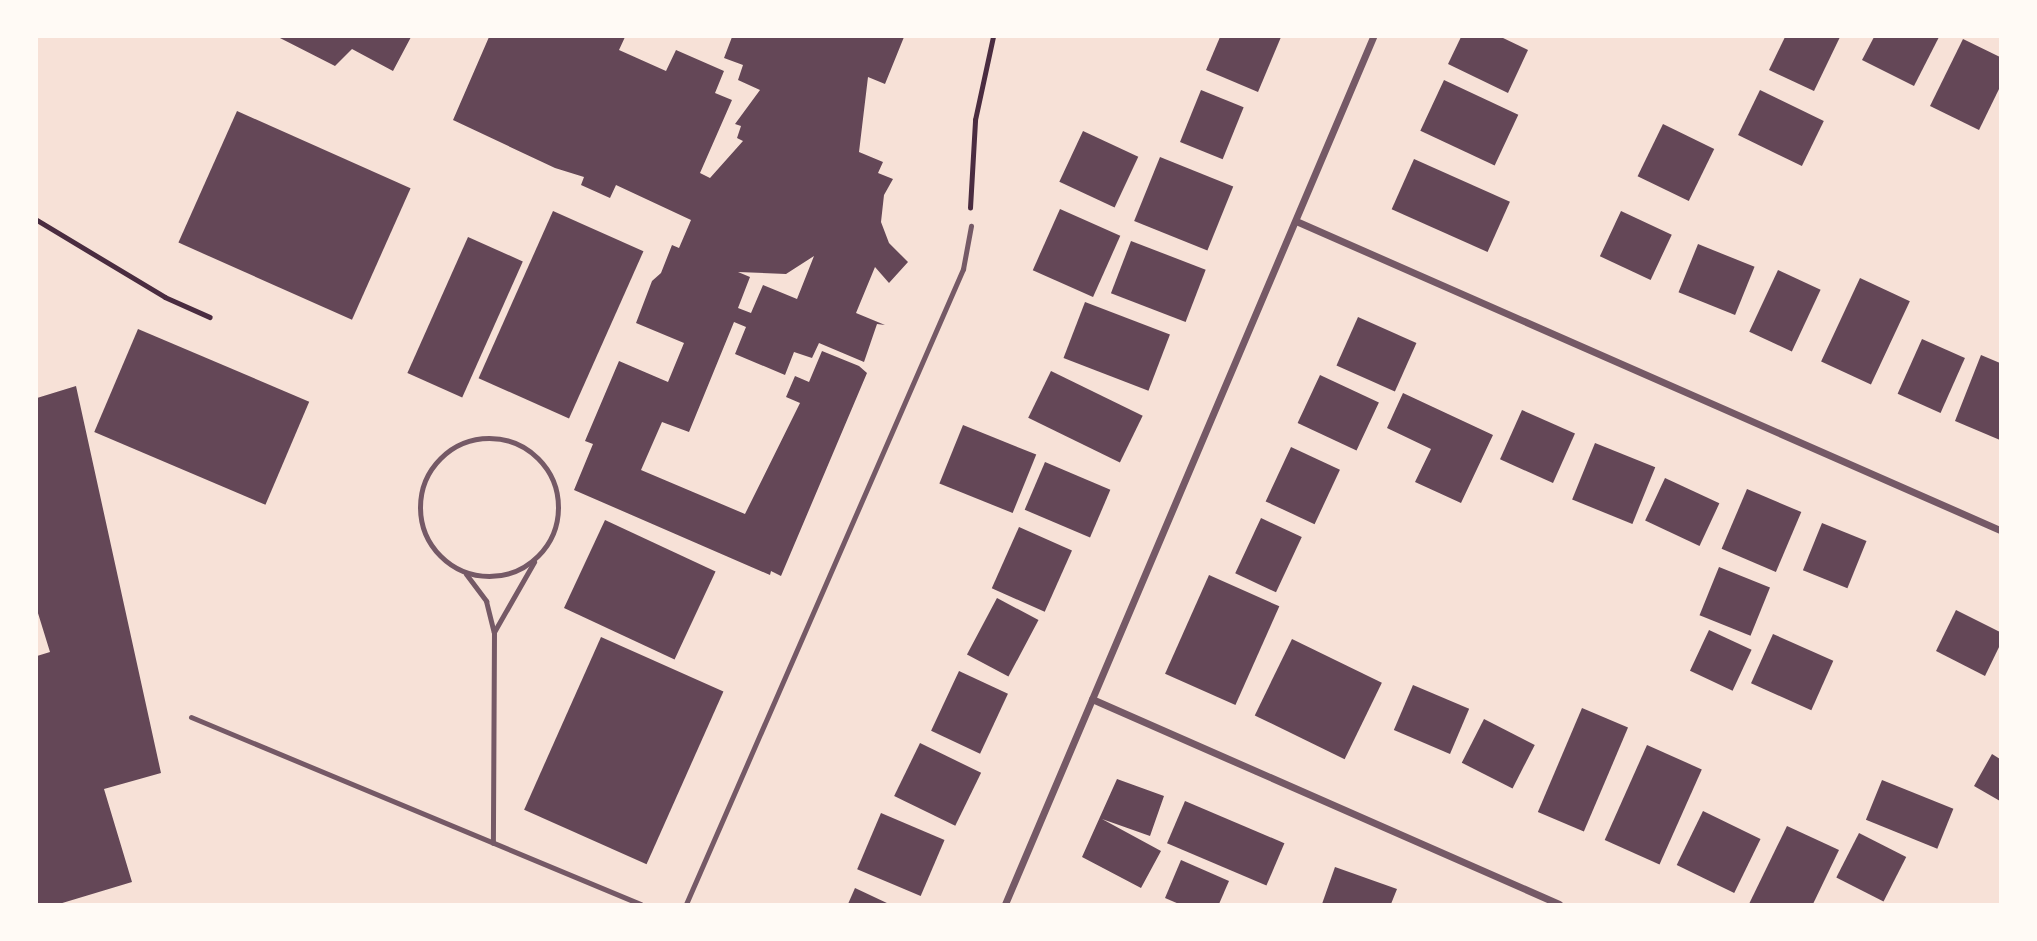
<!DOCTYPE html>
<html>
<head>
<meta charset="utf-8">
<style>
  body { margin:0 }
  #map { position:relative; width:2037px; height:941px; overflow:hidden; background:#f7e1d7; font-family:"Public Sans",sans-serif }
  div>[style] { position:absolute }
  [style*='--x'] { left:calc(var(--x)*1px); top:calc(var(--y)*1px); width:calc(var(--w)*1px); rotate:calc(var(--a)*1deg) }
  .building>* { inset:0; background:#644757; transform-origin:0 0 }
  .path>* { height:4.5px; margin:-2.25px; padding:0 2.25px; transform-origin:2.25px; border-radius:2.25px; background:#4a2c40 }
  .service>* { height:5px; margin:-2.5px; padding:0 2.5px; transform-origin:2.5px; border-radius:2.5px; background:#755966 }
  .service>.ring { margin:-2.5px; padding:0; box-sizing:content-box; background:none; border:5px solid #755966; border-radius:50% }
  .minor>* { height:7px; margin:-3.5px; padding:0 3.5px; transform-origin:3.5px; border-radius:3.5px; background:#755966 }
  span { translate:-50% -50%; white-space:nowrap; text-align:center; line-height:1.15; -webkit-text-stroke:6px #fffaf5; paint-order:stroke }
  .frame { position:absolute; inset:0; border:38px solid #fffaf5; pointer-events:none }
</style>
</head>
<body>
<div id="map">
  <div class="building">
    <div style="clip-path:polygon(278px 37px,411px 37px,393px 71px,352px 49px,335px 66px)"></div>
    <div style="clip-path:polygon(evenodd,489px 37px,625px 37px,619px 50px,666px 71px,676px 50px,724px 71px,715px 93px,732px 100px,700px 173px,710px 178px,743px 141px,737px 138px,741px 126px,735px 124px,760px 90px,738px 80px,743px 65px,724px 58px,732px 37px,904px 37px,885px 84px,868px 77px,859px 152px,883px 162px,878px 173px,893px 179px,884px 195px,881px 222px,889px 243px,908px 262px,889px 283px,875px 267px,856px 313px,885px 325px,877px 324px,864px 362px,819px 343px,812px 358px,794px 352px,785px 375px,735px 354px,746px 327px,734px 322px,689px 432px,662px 422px,641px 470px,745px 514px,800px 403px,786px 397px,795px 376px,809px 382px,822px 351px,859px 366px,867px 373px,781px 576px,771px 571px,770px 575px,574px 490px,593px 444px,585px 441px,619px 361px,668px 382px,684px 343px,636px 323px,652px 281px,661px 273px,672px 245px,679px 248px,691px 220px,616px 185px,610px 198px,581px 185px,584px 177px,555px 168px,453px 120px,489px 37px,814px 256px,797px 299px,763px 285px,751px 313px,738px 308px,750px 277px,738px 272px,786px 274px,814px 256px)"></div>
    <div style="clip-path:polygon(1220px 37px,1281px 37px,1258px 92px,1206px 70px)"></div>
    <div style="clip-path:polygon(1461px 37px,1501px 37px,1528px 50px,1508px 93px,1448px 64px)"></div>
    <div style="clip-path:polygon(1785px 37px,1840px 37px,1814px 91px,1769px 70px)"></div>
    <div style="clip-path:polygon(1874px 37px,1939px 37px,1914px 86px,1862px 60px)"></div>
    <div style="clip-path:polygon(1963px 39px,2000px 57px,2000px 87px,1979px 130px,1930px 106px)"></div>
    <div style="left:1444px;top:80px;width:82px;height:56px;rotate:25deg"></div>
    <div style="left:1201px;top:90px;width:46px;height:56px;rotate:22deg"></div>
    <div style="left:1760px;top:90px;width:71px;height:50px;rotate:26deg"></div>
    <div style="left:237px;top:111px;width:190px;height:144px;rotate:24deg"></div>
    <div style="left:1663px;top:124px;width:57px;height:58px;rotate:26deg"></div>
    <div style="left:1083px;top:131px;width:61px;height:56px;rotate:25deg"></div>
    <div style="left:1160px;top:157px;width:79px;height:69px;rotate:22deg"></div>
    <div style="left:1414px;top:159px;width:105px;height:55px;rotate:24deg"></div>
    <div style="left:1060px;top:209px;width:66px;height:67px;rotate:24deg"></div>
    <div style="left:553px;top:211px;width:99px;height:183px;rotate:24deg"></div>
    <div style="left:1621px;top:211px;width:56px;height:50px;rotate:25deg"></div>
    <div style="left:468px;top:237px;width:60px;height:149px;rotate:24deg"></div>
    <div style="left:1131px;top:241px;width:80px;height:56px;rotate:21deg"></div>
    <div style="left:1698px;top:244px;width:61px;height:52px;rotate:22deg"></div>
    <div style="left:1778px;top:270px;width:47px;height:68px;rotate:25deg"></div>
    <div style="left:1860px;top:278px;width:55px;height:92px;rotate:25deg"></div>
    <div style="left:1085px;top:302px;width:91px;height:60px;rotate:21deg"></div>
    <div style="left:1358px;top:317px;width:64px;height:53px;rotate:24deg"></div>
    <div style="left:138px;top:329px;width:186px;height:112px;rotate:23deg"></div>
    <div style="left:1922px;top:339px;width:47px;height:60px;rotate:24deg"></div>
    <div style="clip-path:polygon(1981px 355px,2000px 363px,2000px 440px,1955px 421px)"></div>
    <div style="left:1051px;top:371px;width:102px;height:52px;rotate:26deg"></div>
    <div style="left:1320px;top:375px;width:65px;height:53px;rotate:25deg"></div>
    <div style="clip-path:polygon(76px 386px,161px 773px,104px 789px,132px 882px,59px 904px,37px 904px,37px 656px,50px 652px,37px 610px,37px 398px)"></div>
    <div style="clip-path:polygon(1403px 393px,1493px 435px,1461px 503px,1415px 482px,1431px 449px,1387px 428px)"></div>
    <div style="left:1522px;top:410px;width:58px;height:54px;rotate:24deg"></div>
    <div style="left:963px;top:425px;width:79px;height:63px;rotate:22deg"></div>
    <div style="left:1595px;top:443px;width:65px;height:61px;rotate:22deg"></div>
    <div style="left:1291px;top:447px;width:54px;height:60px;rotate:25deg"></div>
    <div style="left:1045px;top:462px;width:71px;height:52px;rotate:23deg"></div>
    <div style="left:1665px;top:478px;width:60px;height:47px;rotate:25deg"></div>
    <div style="left:1747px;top:489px;width:59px;height:65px;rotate:23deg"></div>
    <div style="left:1261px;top:518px;width:45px;height:61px;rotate:25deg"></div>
    <div style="left:605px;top:520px;width:122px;height:97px;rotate:25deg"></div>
    <div style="left:1822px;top:523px;width:48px;height:51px;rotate:22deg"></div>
    <div style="left:1019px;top:527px;width:58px;height:67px;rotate:24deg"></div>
    <div style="left:1719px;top:567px;width:55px;height:52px;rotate:22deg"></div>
    <div style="left:1209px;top:575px;width:77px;height:108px;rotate:24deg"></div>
    <div style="left:997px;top:598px;width:47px;height:64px;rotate:28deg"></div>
    <div style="clip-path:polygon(1956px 610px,2000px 632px,2000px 645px,1985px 676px,1936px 651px)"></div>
    <div style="left:1709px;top:630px;width:47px;height:45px;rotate:25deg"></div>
    <div style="left:1773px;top:634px;width:66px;height:54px;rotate:24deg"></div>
    <div style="left:601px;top:637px;width:134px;height:189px;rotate:24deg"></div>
    <div style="left:1292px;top:639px;width:100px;height:85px;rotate:26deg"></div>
    <div style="left:959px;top:671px;width:54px;height:66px;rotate:25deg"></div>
    <div style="left:1413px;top:685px;width:61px;height:49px;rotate:23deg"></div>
    <div style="left:1582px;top:708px;width:50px;height:113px;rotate:23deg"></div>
    <div style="left:1484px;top:719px;width:57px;height:49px;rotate:27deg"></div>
    <div style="left:920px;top:743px;width:68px;height:59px;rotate:26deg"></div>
    <div style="left:1647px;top:745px;width:60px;height:104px;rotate:24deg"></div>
    <div style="clip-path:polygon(1992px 754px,2000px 759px,2000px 801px,1974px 786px)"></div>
    <div style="clip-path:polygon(1117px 779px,1164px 796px,1150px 836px,1102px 819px,1161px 851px,1141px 888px,1082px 857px)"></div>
    <div style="left:1882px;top:780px;width:77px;height:43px;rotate:22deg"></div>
    <div style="left:1185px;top:801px;width:108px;height:46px;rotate:23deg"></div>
    <div style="left:1703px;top:811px;width:64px;height:60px;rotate:26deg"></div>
    <div style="left:881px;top:813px;width:69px;height:61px;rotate:23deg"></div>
    <div style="clip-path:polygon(1787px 826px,1839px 850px,1813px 904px,1749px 904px)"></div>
    <div style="left:1859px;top:833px;width:53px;height:50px;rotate:27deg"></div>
    <div style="clip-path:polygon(1181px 860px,1229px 881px,1219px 904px,1179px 904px,1165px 898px)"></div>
    <div style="clip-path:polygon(1335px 867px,1397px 889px,1391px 904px,1322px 904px)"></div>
    <div style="clip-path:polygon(855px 888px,889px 904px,848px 904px)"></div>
  </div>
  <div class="path">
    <div style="--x:970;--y:208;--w:88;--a:-86.7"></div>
    <div style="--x:975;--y:120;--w:85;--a:-77.8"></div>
    <div style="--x:37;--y:220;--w:149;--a:31"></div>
    <div style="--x:165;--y:297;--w:49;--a:24"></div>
  </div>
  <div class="service">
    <div class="ring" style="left:420px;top:438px;width:133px;height:133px"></div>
    <div style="--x:466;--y:574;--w:34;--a:53"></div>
    <div style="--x:486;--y:601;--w:32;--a:76"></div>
    <div style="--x:494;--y:632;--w:211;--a:90.3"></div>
    <div style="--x:494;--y:632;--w:81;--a:-60.3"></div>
    <div style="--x:191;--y:717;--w:487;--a:22.6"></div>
    <div style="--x:686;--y:904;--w:693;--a:-66.43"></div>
    <div style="--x:963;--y:269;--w:44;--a:-79.5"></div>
  </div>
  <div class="minor">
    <div style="--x:1296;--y:221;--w:769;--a:23.7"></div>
    <div style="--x:1092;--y:699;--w:510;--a:23.7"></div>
    <div style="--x:1005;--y:904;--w:942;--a:-67"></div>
  </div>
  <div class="frame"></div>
</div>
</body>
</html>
